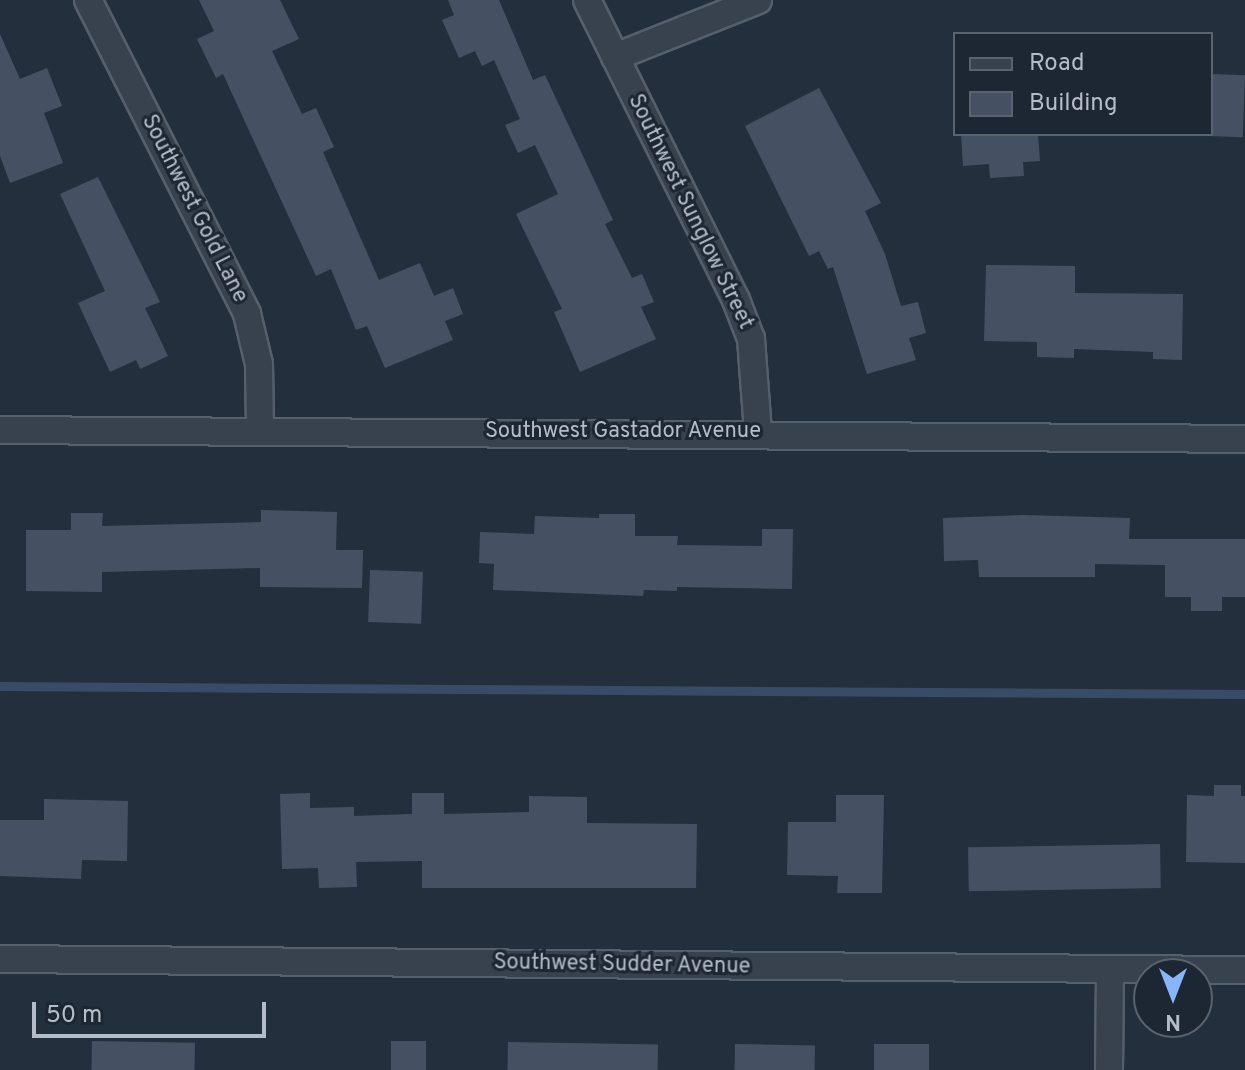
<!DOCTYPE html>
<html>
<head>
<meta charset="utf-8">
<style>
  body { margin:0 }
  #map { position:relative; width:1245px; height:1070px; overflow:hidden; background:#242f3e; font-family:Overpass,sans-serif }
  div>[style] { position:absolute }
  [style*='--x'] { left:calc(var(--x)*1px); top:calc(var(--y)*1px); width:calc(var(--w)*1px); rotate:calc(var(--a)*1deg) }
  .stream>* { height:9px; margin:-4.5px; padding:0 4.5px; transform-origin:4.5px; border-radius:4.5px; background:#394c67 }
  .building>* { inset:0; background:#455162; transform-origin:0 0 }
  .roads { filter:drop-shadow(2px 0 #565f6c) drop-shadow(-2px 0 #565f6c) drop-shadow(0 2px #565f6c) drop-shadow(0 -2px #565f6c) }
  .street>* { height:26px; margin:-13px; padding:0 13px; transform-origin:13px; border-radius:13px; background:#38414e }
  span { translate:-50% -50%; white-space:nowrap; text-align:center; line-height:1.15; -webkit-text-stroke:6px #1d2633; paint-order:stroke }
  .street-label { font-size:22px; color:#b4bcc9 }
  .legend { position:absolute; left:953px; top:32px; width:260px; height:104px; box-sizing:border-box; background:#1d2633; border:2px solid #59626f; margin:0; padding:10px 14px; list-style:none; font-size:24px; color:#b4bcc9 }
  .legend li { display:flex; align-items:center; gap:16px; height:40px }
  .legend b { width:40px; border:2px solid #59626f }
  .north { position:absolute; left:1133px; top:958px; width:80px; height:80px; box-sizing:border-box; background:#1d2633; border:2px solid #59626f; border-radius:50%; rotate:180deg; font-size:22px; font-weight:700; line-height:32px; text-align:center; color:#b4bcc9 }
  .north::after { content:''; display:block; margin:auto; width:28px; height:36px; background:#8ab4f8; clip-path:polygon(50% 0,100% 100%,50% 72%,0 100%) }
  .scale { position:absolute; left:32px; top:1002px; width:234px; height:36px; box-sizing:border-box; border:4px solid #b4bcc9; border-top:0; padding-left:10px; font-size:24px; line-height:28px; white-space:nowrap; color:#b4bcc9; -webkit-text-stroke:6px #1d2633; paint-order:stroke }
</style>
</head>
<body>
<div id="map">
  <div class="stream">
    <div style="--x:0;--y:686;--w:1245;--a:0.37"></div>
  </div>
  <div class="building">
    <div style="clip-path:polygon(199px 0,280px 0,299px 39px,272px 51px,302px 114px,316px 108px,334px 147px,323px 152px,379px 280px,420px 263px,434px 296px,453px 288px,463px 314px,445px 321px,453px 340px,385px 368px,367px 326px,356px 330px,331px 269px,316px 276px,223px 74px,216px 78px,197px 39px,214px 31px)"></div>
    <div style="clip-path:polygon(448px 0,499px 0,533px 80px,545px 75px,613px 220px,605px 224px,632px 278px,642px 274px,654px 302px,641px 307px,656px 339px,580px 372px,554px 312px,562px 309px,516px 214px,558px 194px,535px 145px,518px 153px,505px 125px,520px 119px,494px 60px,482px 66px,475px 51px,459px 58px,442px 20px,454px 15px)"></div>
    <div style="clip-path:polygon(0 34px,20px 79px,47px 68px,62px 106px,44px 113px,63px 163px,10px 183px,0 156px)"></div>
    <div style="left:1211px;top:74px;width:34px;height:62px;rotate:2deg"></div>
    <div style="clip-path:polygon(819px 88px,881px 203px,865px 211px,885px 254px,901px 306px,918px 302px,926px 333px,909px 338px,916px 360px,867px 374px,833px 267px,828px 269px,819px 251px,809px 256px,745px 126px)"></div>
    <div style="clip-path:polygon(961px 134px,1038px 134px,1040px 161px,1023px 162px,1024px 176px,990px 178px,989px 164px,963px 166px)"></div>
    <div style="clip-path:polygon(98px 177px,160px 302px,145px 308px,168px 356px,140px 369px,136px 360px,110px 372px,78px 303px,105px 291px,60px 194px)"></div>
    <div style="clip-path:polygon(986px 265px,1075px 266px,1075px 293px,1183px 294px,1182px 360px,1153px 359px,1153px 352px,1074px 349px,1074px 358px,1037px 357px,1037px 342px,984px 341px)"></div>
    <div style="clip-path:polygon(261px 510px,337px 512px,336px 550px,363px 550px,362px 588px,260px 587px,260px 568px,102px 572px,102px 592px,26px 591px,26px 530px,71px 530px,71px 513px,103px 513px,102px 526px,261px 522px)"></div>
    <div style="clip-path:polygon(599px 514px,635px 514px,635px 536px,678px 536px,677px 545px,762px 546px,762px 529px,793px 529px,792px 589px,677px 587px,677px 591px,644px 590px,643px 596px,493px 590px,494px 564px,479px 563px,480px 532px,534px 534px,535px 516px,599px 518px)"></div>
    <div style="clip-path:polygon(1023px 515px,1130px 518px,1129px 539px,1245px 539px,1245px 597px,1222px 597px,1222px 611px,1191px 611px,1191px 597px,1165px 597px,1165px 565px,1095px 564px,1095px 577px,979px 577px,978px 560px,944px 561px,943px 518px)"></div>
    <div style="left:370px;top:570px;width:53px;height:52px;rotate:2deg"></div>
    <div style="clip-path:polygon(1214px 785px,1241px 785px,1241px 796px,1245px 796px,1245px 863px,1186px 862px,1187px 795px,1214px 796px)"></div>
    <div style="clip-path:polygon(310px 793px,310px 808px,354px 807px,354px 816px,412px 814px,412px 793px,444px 793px,444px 814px,529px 812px,529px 796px,587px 797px,587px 823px,697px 824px,696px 888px,422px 888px,422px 861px,356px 862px,357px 887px,319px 888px,318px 868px,282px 869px,280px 794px)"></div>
    <div style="clip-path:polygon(836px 795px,884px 795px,882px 893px,837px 893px,838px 876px,787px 875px,788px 822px,836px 822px)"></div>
    <div style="clip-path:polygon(44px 799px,128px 801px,127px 861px,82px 860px,81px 879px,0 876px,0 820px,44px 820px)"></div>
    <div style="left:1160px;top:844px;width:44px;height:192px;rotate:89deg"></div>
    <div style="left:92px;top:1041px;width:103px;height:29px;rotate:1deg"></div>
    <div style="left:426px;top:1041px;width:29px;height:35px;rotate:90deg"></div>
    <div style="left:508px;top:1042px;width:150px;height:28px;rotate:1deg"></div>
    <div style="left:735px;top:1044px;width:80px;height:26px;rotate:1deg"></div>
    <div style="left:874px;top:1044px;width:55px;height:26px"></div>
  </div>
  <div class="roads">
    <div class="street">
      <div style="--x:88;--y:0;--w:352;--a:63.1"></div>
      <div style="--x:247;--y:314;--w:51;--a:76.5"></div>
      <div style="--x:259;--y:364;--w:66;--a:89.1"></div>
      <div style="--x:587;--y:0;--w:335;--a:63.6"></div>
      <div style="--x:736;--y:300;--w:42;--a:69"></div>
      <div style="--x:751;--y:339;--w:94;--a:85.7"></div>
      <div style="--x:615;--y:57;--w:154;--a:-21.7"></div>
      <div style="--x:0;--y:430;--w:1245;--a:0.41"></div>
      <div style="--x:0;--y:959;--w:1245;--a:0.51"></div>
      <div style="--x:1109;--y:1070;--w:100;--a:-89.4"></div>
    </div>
  </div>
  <div class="street-label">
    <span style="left:194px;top:209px;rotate:63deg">Southwest Gold Lane</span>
    <span style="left:690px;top:212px;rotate:64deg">Southwest Sunglow Street</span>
    <span style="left:623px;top:432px">Southwest Gastador Avenue</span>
    <span style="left:622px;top:965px;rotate:1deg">Southwest Sudder Avenue</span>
  </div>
  <ul class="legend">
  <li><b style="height:10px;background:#38414e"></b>Road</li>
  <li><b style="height:22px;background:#455162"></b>Building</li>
  </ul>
  <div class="north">N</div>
  <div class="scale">50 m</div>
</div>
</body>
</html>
